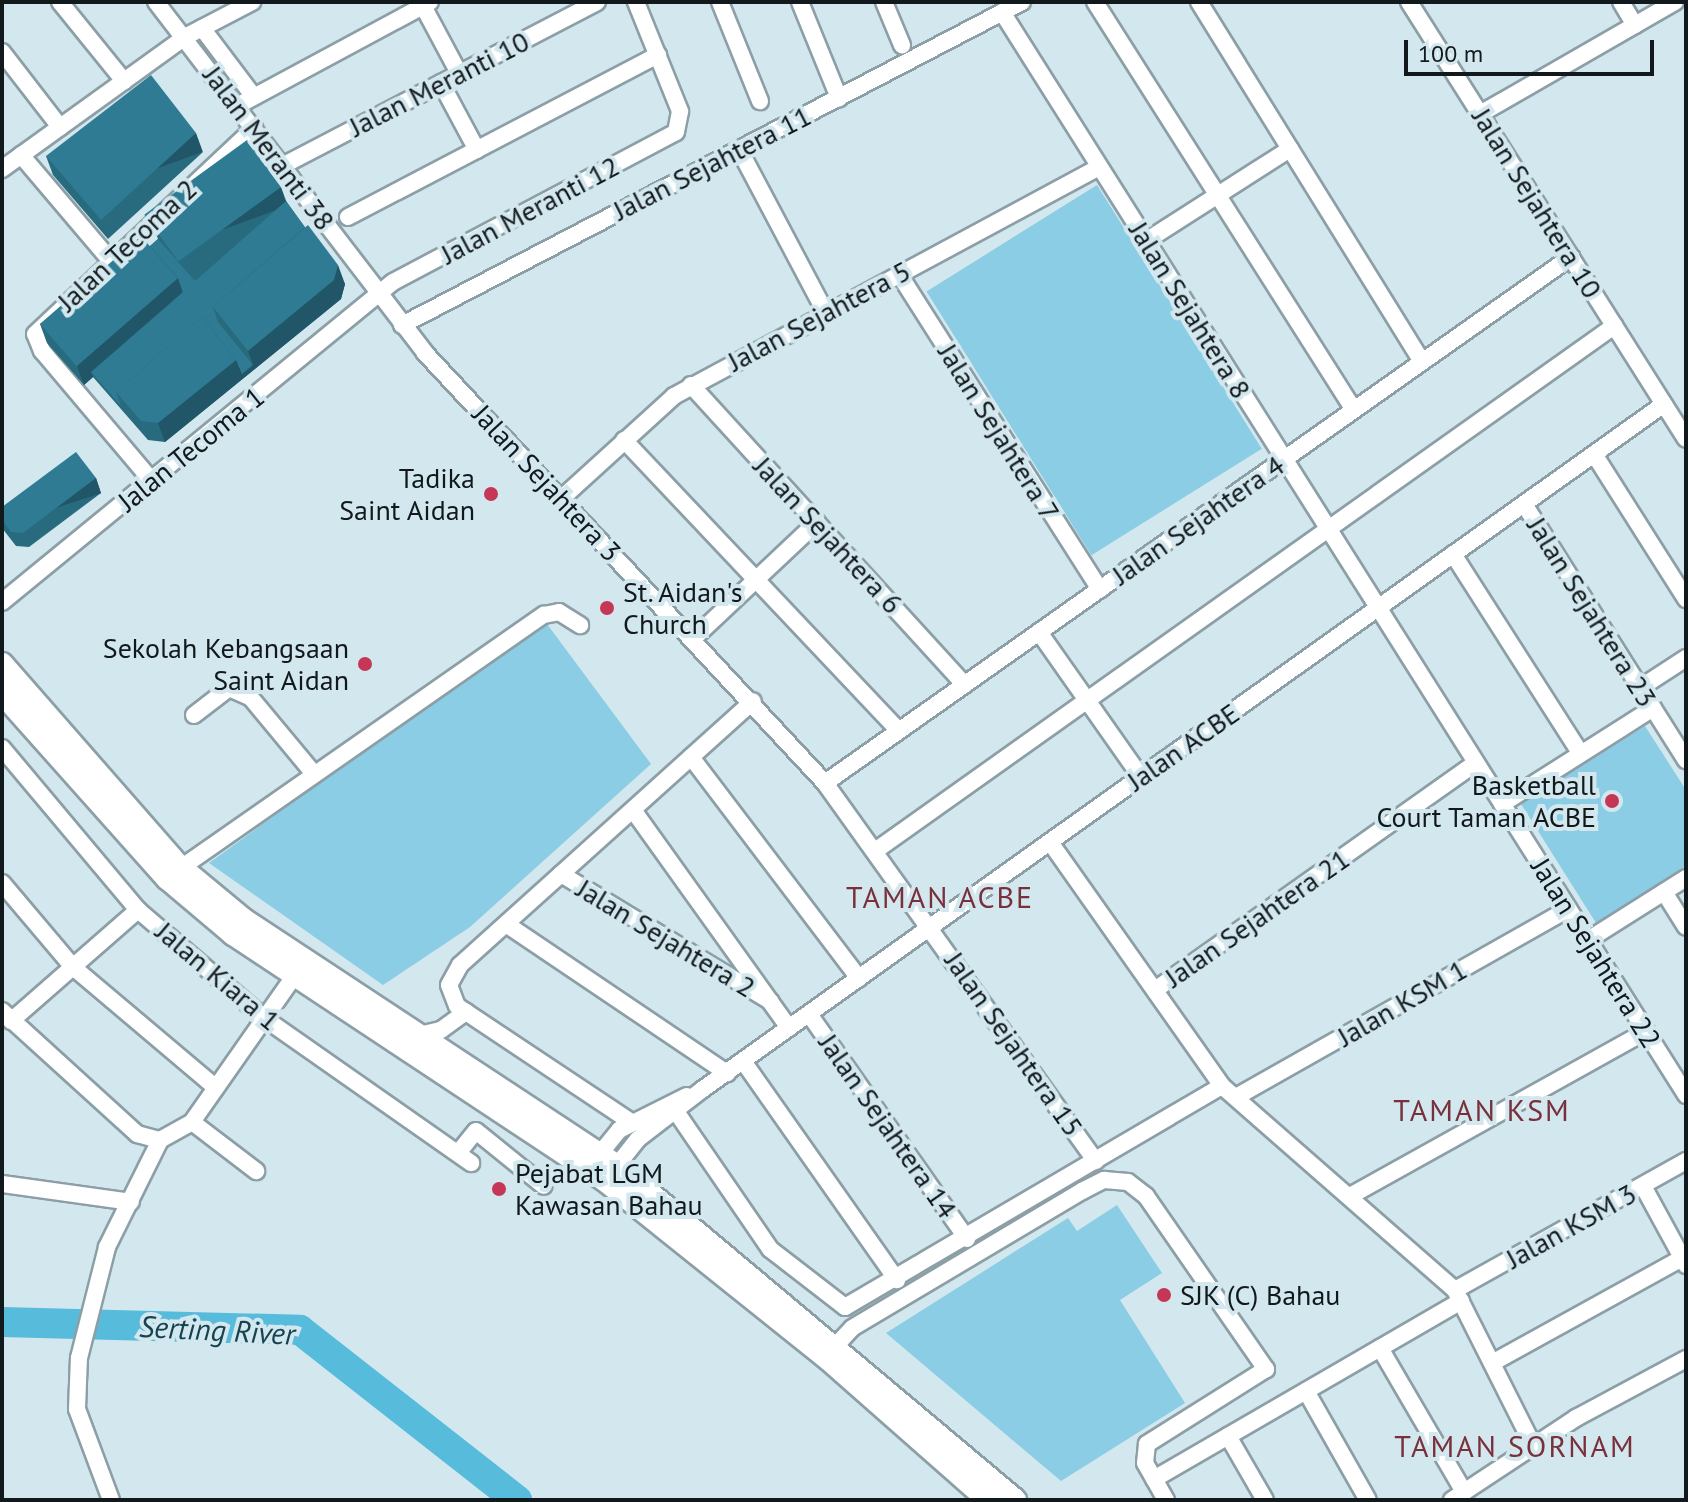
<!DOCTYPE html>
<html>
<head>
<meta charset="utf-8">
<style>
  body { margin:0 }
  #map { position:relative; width:1688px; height:1502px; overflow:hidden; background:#d3e7ee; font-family:"PT Sans",sans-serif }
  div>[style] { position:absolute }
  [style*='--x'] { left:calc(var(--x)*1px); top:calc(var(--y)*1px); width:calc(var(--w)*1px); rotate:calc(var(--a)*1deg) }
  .green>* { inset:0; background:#8acde5; transform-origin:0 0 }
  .river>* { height:30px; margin:-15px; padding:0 15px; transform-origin:15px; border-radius:15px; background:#57bbdc }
  .roads { filter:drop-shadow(2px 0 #8c9fa6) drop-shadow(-2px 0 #8c9fa6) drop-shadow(0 2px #8c9fa6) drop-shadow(0 -2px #8c9fa6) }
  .minor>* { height:16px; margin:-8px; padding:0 8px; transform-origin:8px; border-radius:8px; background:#fff }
  .major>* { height:22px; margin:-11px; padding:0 11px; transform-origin:11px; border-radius:11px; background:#fff }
  .wall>* { inset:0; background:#286a7e }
  .shaded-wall>* { inset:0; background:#205667; transform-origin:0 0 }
  .building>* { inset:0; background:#2e7b93; transform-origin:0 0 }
  .dots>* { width:22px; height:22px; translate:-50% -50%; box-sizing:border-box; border:4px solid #d3e7ee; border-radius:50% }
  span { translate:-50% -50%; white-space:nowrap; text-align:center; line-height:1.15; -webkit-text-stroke:8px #d3e7ee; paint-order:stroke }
  .street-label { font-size:28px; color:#12191c }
  .poi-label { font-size:28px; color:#12191c }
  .right { translate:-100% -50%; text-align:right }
  .left { translate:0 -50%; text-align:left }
  .neighbourhood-label { font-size:30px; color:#78313c; letter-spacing:2px }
  .water-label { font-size:30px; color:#174351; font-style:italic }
  .frame { position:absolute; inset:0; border:4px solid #12191c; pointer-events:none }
  .scale { position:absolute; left:1404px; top:40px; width:250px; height:36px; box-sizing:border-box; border:4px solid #12191c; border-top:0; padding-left:10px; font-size:24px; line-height:28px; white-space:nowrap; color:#12191c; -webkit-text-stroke:6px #d3e7ee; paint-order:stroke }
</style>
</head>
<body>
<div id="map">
  <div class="green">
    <div style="left:1097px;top:185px;width:311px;height:201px;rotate:58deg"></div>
    <div style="clip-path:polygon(544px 620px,651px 764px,470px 927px,383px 985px,209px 863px)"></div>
    <div style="clip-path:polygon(1645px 726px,1686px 790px,1686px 866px,1596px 923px,1521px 804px)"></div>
    <div style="clip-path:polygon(1117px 1205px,1162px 1273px,1120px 1300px,1185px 1403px,1061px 1481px,886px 1333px,1068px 1218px,1077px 1231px)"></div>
  </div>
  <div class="river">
    <div style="--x:2;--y:1322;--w:298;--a:1.5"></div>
    <div style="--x:300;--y:1330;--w:276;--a:38.1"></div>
  </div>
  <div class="roads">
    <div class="minor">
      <div style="--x:60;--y:2;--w:102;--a:51"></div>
      <div style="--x:156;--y:2;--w:442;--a:52.5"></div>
      <div style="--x:425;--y:353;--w:587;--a:47.07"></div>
      <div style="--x:825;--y:783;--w:465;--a:54.4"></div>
      <div style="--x:720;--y:2;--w:107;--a:68"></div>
      <div style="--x:800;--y:2;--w:104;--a:67.9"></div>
      <div style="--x:884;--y:2;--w:47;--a:67.3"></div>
      <div style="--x:1095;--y:2;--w:483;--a:57.6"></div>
      <div style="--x:1199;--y:2;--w:423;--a:58.2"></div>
      <div style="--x:1409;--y:2;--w:517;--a:57.63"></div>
      <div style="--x:1621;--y:2;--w:27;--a:59"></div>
      <div style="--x:423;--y:6;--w:76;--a:61.8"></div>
      <div style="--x:1002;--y:12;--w:1281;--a:57.72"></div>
      <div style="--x:202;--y:28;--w:86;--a:53"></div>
      <div style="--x:2;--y:52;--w:95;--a:52.3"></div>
      <div style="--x:441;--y:83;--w:76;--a:61.8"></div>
      <div style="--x:237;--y:106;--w:219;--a:-28.3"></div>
      <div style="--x:1480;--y:114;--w:225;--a:-29.9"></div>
      <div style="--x:739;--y:149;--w:186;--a:62.1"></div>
      <div style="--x:21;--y:155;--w:139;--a:49.7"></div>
      <div style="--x:282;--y:166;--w:355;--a:-27.5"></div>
      <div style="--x:2;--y:169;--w:226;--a:-35.8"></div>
      <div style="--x:185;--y:37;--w:76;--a:-27.6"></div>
      <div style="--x:348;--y:217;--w:350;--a:-27.6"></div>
      <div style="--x:1146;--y:241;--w:171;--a:-32.6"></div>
      <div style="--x:899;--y:274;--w:374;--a:57.5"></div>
      <div style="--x:402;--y:325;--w:699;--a:-27.52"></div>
      <div style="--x:691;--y:385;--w:406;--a:47.6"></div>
      <div style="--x:624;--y:440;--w:400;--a:46.6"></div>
      <div style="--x:1594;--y:454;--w:172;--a:57.6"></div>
      <div style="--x:152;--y:481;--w:170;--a:-130.2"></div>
      <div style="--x:42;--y:351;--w:18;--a:-112"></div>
      <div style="--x:35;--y:334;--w:301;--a:-43.2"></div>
      <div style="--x:562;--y:498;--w:151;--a:-42.3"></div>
      <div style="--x:674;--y:396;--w:483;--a:-28.3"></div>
      <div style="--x:1524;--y:504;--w:303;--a:57.7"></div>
      <div style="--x:1453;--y:554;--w:237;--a:57.4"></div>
      <div style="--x:2;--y:602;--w:505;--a:-39.3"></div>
      <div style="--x:393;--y:282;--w:320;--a:-27.9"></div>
      <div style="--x:676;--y:132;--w:21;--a:-79"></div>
      <div style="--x:680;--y:111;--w:118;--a:-112"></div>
      <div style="--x:1039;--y:632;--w:177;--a:54.9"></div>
      <div style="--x:694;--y:638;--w:169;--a:-43.3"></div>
      <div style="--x:1640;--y:688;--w:55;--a:-33.1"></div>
      <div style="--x:194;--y:715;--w:44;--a:-37.6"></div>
      <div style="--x:229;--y:688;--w:24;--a:24"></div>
      <div style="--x:251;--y:698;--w:99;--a:50.3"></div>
      <div style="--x:2;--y:748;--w:212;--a:50"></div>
      <div style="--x:138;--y:910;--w:166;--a:40.6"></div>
      <div style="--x:264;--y:1018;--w:253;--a:35"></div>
      <div style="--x:691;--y:757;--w:278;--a:52.8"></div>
      <div style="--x:825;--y:783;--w:913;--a:-35.19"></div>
      <div style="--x:1502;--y:804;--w:179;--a:-32.4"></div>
      <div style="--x:633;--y:810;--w:268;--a:54.4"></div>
      <div style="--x:1050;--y:842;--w:299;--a:54.8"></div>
      <div style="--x:1222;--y:1086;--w:310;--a:41.2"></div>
      <div style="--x:1455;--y:1290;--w:176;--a:63.3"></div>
      <div style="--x:875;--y:851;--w:907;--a:-35.39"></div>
      <div style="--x:175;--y:872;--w:450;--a:-34.9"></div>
      <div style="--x:544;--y:615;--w:15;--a:-11"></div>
      <div style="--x:559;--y:612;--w:25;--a:32"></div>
      <div style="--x:561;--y:874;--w:245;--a:31.3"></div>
      <div style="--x:2;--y:883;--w:110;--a:49.8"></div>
      <div style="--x:73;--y:967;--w:187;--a:40.2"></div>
      <div style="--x:1664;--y:892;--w:41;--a:57.8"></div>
      <div style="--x:506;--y:924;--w:267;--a:34"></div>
      <div style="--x:1588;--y:940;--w:116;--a:-32.3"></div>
      <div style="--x:1155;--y:990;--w:393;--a:-35.3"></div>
      <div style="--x:2;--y:1011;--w:183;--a:42.3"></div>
      <div style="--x:137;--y:1134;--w:24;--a:15"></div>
      <div style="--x:160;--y:1140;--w:37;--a:-29"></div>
      <div style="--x:192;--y:1122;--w:188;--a:-55"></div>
      <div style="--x:809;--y:1014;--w:275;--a:54.9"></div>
      <div style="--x:11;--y:1021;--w:169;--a:-41.2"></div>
      <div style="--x:419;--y:1035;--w:23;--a:-13"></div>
      <div style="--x:441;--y:1030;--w:31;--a:-36"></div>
      <div style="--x:743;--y:1061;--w:268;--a:54.9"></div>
      <div style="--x:1236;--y:1097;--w:382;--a:-29.5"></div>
      <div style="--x:677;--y:1113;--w:165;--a:55.6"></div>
      <div style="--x:770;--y:1249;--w:95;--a:37.7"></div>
      <div style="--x:845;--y:1307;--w:437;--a:-30.4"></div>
      <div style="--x:192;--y:1122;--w:81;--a:37.4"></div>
      <div style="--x:631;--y:1122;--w:209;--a:-146.3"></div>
      <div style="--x:457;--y:1006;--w:22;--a:-111"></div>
      <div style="--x:449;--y:985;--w:23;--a:-61"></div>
      <div style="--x:460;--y:965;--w:394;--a:-42"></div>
      <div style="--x:458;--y:1153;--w:28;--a:-51"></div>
      <div style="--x:476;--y:1131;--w:87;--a:39"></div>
      <div style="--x:594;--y:1161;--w:40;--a:-51"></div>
      <div style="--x:619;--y:1130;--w:76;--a:-26.6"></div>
      <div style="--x:611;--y:1173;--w:43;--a:-51.5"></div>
      <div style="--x:638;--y:1139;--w:82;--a:-37.6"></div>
      <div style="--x:703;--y:1089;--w:1180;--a:-35.48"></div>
      <div style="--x:2;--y:1184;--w:130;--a:7.9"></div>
      <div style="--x:1643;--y:1186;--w:90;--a:61.4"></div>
      <div style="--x:1350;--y:1196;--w:339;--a:-29.1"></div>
      <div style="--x:1455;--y:1290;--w:265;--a:-29.2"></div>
      <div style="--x:1380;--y:1348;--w:167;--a:59.7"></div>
      <div style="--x:828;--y:1354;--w:35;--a:-47"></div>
      <div style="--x:852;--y:1328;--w:268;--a:-30.8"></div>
      <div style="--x:1082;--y:1191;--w:25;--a:-27"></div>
      <div style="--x:1104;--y:1180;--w:24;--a:5"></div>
      <div style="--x:1128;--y:1182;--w:23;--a:38"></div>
      <div style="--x:1146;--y:1196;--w:211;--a:55.3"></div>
      <div style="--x:1266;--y:1369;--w:141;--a:147.8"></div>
      <div style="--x:1147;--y:1444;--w:19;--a:96"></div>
      <div style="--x:1145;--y:1463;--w:43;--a:60.4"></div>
      <div style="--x:1492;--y:1363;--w:222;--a:-28.9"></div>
      <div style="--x:1306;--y:1391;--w:125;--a:60.4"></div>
      <div style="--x:1228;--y:1436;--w:74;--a:60"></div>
      <div style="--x:1154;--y:1479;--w:355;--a:-30.1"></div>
      <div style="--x:111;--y:1500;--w:97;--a:-110.5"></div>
      <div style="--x:77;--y:1409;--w:51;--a:-87.8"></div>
      <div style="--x:79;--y:1358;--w:114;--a:-75.8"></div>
      <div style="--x:107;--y:1247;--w:119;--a:-63.6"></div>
      <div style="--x:1452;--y:1500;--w:149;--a:-33.5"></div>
      <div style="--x:1576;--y:1418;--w:125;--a:-28.2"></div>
    </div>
    <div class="major">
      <div style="--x:2;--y:664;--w:270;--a:48.8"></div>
      <div style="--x:180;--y:867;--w:83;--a:39.6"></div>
      <div style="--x:244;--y:920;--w:445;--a:33.4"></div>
      <div style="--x:616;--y:1165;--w:521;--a:40.02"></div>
      <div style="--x:2;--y:693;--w:249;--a:48.3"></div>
      <div style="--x:168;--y:879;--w:85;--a:40.2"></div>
      <div style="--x:233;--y:934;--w:447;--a:33.5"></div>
      <div style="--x:606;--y:1181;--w:282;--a:38.7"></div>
      <div style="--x:826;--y:1357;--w:216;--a:41.4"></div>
    </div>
  </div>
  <div class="wall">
    <div style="clip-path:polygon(203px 152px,108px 239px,53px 175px,46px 156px)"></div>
    <div style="clip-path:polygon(286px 201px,345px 284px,341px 299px,165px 442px,148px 440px,93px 377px,84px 385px,47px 343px,40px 324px,150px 246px,158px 239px,153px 225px)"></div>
    <div style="clip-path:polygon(96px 478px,101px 493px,29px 547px,16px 546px,2px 528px,2px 507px)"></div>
  </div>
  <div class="shaded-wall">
    <div style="left:196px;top:133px;width:20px;height:129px;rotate:70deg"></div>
    <div style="left:281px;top:187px;width:20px;height:121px;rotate:70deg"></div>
    <div style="clip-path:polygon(338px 265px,345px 284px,341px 299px,165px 442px,158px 423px,236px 360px,253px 365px,248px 351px)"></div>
    <div style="clip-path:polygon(178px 278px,184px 297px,91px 372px,93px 377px,84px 385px,77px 366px)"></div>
    <div style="left:96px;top:478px;width:16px;height:91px;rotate:72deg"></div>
  </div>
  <div class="building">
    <div style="clip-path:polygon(151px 75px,196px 133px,101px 220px,46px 156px)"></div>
    <div style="left:247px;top:140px;width:58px;height:127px;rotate:54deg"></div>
    <div style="clip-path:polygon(286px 201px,305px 227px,213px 307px,218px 322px,253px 365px,242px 374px,236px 360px,202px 317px,116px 392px,121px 406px,91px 372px,183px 292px,178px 278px,150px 246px,158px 239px,195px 281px)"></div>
    <div style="clip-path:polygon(308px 225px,338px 265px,334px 280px,248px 351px,213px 307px)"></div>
    <div style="left:141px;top:236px;width:56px;height:134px;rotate:49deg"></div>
    <div style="clip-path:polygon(202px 317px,236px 360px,158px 423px,141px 421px,116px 392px)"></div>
    <div style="clip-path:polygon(76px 452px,96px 478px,23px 533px,11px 532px,2px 520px,2px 507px)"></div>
  </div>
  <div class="dots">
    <div style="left:491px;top:494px;background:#c63656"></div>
    <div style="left:607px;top:608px;background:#c63656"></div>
    <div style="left:365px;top:664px;background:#c63656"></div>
    <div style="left:1612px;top:801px;background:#c63656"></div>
    <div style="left:499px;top:1189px;background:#c63656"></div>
    <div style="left:1164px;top:1295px;background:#c63656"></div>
  </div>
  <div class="street-label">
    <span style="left:439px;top:84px;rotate:-27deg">Jalan Meranti 10</span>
    <span style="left:269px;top:148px;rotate:53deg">Jalan Meranti 38</span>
    <span style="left:712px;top:163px;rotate:-27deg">Jalan Sejahtera 11</span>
    <span style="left:1537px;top:203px;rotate:58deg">Jalan Sejahtera 10</span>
    <span style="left:530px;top:210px;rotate:-28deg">Jalan Meranti 12</span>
    <span style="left:127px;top:245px;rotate:-43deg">Jalan Tecoma 2</span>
    <span style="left:1190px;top:310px;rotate:58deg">Jalan Sejahtera 8</span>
    <span style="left:819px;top:316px;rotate:-28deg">Jalan Sejahtera 5</span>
    <span style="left:999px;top:432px;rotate:58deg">Jalan Sejahtera 7</span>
    <span style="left:191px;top:449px;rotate:-39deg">Jalan Tecoma 1</span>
    <span style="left:547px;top:483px;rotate:47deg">Jalan Sejahtera 3</span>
    <span style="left:1198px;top:520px;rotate:-35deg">Jalan Sejahtera 4</span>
    <span style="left:828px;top:535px;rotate:47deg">Jalan Sejahtera 6</span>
    <span style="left:1592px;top:612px;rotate:58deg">Jalan Sejahtera 23</span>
    <span style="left:1183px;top:747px;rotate:-35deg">Jalan ACBE</span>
    <span style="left:1257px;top:918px;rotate:-35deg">Jalan Sejahtera 21</span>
    <span style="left:666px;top:938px;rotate:31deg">Jalan Sejahtera 2</span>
    <span style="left:1596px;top:953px;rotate:58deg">Jalan Sejahtera 22</span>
    <span style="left:218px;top:976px;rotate:40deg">Jalan Kiara 1</span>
    <span style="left:1402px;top:1003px;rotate:-30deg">Jalan KSM 1</span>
    <span style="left:1014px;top:1044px;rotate:55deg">Jalan Sejahtera 15</span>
    <span style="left:888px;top:1126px;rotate:55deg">Jalan Sejahtera 14</span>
    <span style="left:1571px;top:1226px;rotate:-29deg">Jalan KSM 3</span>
  </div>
  <div class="poi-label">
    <span class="right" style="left:475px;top:494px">Tadika<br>Saint Aidan</span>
    <span class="left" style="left:623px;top:608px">St. Aidan's<br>Church</span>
    <span class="right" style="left:349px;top:664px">Sekolah Kebangsaan<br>Saint Aidan</span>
    <span class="right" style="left:1596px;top:801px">Basketball<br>Court Taman ACBE</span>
    <span class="left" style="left:515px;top:1189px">Pejabat LGM<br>Kawasan Bahau</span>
    <span class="left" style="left:1180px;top:1295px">SJK (C) Bahau</span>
  </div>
  <div class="neighbourhood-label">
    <span style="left:940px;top:897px">TAMAN ACBE</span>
    <span style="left:1482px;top:1110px">TAMAN KSM</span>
    <span style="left:1515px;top:1446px">TAMAN SORNAM</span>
  </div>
  <div class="water-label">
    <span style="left:217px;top:1330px;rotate:3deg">Serting River</span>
  </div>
  <div class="frame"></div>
  <div class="scale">100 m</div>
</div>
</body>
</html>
